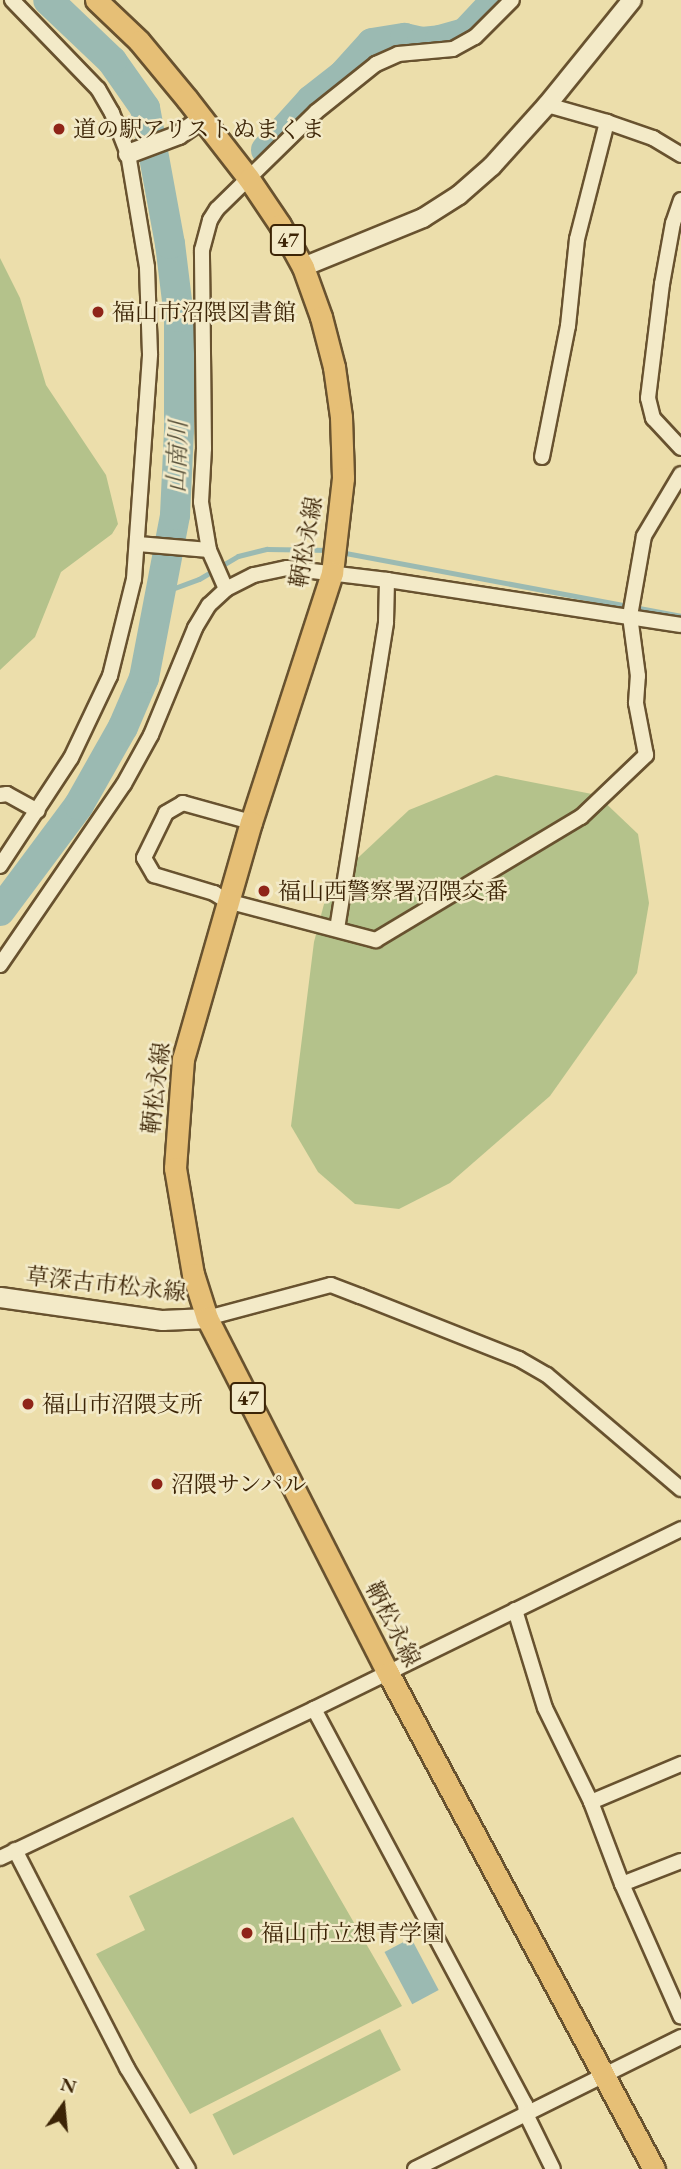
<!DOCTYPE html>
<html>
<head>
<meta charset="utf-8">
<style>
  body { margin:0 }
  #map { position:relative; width:681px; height:2169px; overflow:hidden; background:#ecdeab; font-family:"EB Garamond","Noto Serif JP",serif }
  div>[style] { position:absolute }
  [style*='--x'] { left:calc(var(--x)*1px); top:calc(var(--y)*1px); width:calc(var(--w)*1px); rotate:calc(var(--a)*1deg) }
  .green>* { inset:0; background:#b4c28b; transform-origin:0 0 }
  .water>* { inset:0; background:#9bbab2; transform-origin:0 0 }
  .stream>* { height:5px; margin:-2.5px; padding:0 2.5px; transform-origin:2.5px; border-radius:2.5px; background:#9bbab2 }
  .river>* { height:30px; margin:-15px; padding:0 15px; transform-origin:15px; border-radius:15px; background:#9bbab2 }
  .roads { filter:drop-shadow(2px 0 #68522f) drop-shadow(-2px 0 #68522f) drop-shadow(0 2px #68522f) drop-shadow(0 -2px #68522f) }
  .minor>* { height:14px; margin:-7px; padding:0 7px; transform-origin:7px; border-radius:7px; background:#f3eac8 }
  .tertiary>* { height:18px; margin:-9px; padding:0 9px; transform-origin:9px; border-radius:9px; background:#f3eac8 }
  .secondary>* { height:19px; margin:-9.5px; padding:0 9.5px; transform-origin:9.5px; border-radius:9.5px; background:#f3eac8 }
  .primary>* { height:21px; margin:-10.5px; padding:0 10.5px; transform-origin:10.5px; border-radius:10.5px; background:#e6bf76 }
  .dots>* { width:19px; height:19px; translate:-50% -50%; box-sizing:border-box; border:4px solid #f3eac8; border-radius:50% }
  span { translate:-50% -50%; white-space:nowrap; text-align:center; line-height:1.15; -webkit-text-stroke:5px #f3eac8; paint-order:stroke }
  .shield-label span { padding:2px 5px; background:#f3eac8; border:2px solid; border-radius:5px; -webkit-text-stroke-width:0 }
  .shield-label { font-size:21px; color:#3c2406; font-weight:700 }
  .poi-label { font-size:23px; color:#3c2406 }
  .left { translate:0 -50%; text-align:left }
  .street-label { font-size:23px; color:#3c2406 }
  .water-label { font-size:24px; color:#58513a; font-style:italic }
  .north { position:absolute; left:28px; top:2071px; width:70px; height:70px; -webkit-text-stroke:5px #f3eac8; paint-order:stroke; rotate:15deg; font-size:19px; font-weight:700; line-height:28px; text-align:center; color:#3c2406 }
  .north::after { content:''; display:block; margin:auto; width:24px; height:32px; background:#3c2406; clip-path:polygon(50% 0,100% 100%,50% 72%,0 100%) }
</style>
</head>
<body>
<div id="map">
  <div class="green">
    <div style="clip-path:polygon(0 258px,20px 298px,46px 385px,106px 475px,118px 524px,112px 534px,61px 572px,35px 637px,0 670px)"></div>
    <div style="clip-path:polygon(496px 775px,597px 795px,638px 834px,649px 903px,637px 973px,550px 1096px,450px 1183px,399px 1209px,355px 1204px,318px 1172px,291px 1126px,314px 942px,329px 885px,409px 810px)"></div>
    <div style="clip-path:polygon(293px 1817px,402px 2006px,190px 2114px,96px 1954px,145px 1930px,129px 1896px)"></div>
    <div style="left:380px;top:2029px;width:46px;height:188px;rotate:63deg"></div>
  </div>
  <div class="water">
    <div style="left:411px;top:1938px;width:59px;height:30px;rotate:62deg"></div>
  </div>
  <div class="stream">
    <div style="--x:340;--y:552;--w:347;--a:10.6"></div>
    <div style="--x:161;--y:593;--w:40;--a:-20.2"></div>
    <div style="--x:199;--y:579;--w:45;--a:-30.5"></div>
    <div style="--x:238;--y:556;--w:30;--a:-14"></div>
    <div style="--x:267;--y:549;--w:64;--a:0.9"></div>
  </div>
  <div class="river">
    <div style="--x:266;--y:150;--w:67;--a:-48"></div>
    <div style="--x:311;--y:100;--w:41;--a:-38"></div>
    <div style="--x:343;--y:75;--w:43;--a:-47.8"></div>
    <div style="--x:372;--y:43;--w:33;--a:-9"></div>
    <div style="--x:405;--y:38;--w:17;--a:13"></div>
    <div style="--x:422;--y:42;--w:18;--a:-6"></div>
    <div style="--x:440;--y:40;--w:26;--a:-16"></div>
    <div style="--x:465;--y:33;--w:45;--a:-46.8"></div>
    <div style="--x:0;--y:911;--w:132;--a:-53.3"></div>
    <div style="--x:79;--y:805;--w:90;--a:-60.6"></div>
    <div style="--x:123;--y:727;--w:53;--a:-66.8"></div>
    <div style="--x:144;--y:678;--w:166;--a:-79.2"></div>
    <div style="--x:175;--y:515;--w:85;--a:-87.3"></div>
    <div style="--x:179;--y:430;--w:113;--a:-90"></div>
    <div style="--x:179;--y:317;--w:74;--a:-97"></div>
    <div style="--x:170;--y:244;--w:138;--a:-100.4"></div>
    <div style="--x:145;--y:108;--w:57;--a:-125.1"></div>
    <div style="--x:112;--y:61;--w:88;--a:-136.4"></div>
  </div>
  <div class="roads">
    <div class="minor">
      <div style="--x:547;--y:105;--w:62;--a:15.8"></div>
      <div style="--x:681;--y:200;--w:24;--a:109"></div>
      <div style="--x:673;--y:223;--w:62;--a:100.2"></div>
      <div style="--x:662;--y:284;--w:115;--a:97"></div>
      <div style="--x:648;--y:398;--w:21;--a:76"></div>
      <div style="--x:653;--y:418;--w:41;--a:47"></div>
      <div style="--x:542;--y:457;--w:134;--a:-78.8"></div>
      <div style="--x:568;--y:326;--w:87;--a:-84.1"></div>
      <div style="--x:577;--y:239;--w:121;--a:-75.6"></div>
      <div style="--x:607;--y:122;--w:49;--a:19.2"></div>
      <div style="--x:653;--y:138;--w:33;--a:31"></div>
      <div style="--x:138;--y:544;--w:71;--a:4.8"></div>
      <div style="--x:226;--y:589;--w:31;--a:-27"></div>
      <div style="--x:254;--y:575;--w:34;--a:-12"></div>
      <div style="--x:287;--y:568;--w:101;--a:6.8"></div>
      <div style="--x:387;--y:580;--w:297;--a:8.7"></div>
      <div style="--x:0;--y:795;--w:7;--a:-8"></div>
      <div style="--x:7;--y:794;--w:35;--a:29"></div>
      <div style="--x:251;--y:822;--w:71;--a:-164.4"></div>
      <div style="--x:183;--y:803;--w:20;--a:150"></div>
      <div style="--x:166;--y:813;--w:50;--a:116.1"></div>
      <div style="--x:144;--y:858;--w:20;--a:60"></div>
      <div style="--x:154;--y:875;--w:63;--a:16.7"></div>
      <div style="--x:214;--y:893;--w:15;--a:32"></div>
      <div style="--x:227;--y:901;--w:154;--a:14.7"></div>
      <div style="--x:376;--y:940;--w:239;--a:-31"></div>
      <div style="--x:581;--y:817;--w:90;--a:-43.6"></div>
      <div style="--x:646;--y:755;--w:53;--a:-100.9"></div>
      <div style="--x:636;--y:703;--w:27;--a:-86"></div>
      <div style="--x:638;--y:676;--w:61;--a:-97.6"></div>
      <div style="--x:630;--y:616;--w:81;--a:-80.1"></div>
      <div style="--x:644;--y:536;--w:72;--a:-59.2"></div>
      <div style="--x:0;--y:866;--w:129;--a:-56.7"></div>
      <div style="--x:71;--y:758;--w:91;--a:-64.6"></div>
      <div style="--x:110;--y:676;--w:100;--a:-76.1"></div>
      <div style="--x:134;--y:579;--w:226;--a:-85.9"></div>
      <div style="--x:150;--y:354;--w:87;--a:-92"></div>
      <div style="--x:147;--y:267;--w:115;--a:-99.5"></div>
      <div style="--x:128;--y:154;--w:44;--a:-111.3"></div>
      <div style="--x:112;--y:113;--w:28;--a:-120"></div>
      <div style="--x:98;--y:89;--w:124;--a:-134"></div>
      <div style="--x:337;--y:929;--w:311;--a:-80.9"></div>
      <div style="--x:386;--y:622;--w:42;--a:-88.6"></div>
      <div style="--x:0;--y:965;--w:219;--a:-55.6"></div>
      <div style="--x:124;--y:784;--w:56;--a:-61.1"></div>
      <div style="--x:151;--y:735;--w:116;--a:-67.6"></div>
      <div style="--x:195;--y:628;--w:27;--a:-59"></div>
      <div style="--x:209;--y:605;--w:23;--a:-43"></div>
      <div style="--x:226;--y:589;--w:43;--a:-113.6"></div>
      <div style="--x:209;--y:550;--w:49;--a:-99.5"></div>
      <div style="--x:201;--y:502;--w:54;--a:-86.8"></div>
      <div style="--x:204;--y:448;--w:198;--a:-90.6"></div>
      <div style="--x:202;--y:250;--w:31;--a:-75"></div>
      <div style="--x:210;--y:220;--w:13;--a:-58"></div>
      <div style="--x:217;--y:209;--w:139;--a:-44.4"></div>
      <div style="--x:316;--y:112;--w:77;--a:-38.7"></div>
      <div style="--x:376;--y:64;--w:24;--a:-24"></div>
      <div style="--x:398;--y:54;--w:55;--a:-5.2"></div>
      <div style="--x:453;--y:49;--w:25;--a:-29"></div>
      <div style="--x:475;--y:37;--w:52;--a:-45"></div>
      <div style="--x:207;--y:1318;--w:128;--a:-14.9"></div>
      <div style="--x:331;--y:1285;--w:31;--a:21"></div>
      <div style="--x:360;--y:1296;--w:171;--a:21.6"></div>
      <div style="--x:519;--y:1359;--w:32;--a:30"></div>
      <div style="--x:547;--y:1375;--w:176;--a:40.4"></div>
      <div style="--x:515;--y:1610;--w:102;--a:73"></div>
      <div style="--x:545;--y:1708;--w:105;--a:63.9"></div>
      <div style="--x:591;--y:1802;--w:88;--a:69.3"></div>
      <div style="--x:622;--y:1884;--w:145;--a:66.1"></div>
      <div style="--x:314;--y:1709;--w:448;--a:61.9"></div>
      <div style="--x:525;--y:2104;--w:10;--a:84"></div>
      <div style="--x:526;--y:2114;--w:61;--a:63.9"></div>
      <div style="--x:591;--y:1802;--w:98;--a:-22.9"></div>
      <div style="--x:15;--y:1850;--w:245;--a:62.8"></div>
      <div style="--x:127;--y:2068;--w:118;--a:58.9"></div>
      <div style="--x:0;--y:1858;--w:348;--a:-25.4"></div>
      <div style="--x:314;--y:1709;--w:409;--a:-26.1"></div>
      <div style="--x:622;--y:1884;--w:63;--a:-21.3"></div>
      <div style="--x:415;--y:2169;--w:297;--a:-26.4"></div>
    </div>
    <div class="tertiary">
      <div style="--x:128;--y:154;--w:54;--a:-20.4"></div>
      <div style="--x:179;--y:135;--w:28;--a:-35"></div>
      <div style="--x:303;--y:267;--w:130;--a:-22.2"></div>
      <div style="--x:423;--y:218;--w:43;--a:-32.6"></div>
      <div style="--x:459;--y:195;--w:44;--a:-41.3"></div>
      <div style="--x:492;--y:166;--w:82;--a:-48"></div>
      <div style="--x:547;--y:105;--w:135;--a:-51"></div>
    </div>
    <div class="secondary">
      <div style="--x:0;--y:1297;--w:164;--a:8.1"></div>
      <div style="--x:162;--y:1320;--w:45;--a:-2.5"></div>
    </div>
    <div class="primary">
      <div style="--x:96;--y:0;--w:59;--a:43.6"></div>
      <div style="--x:139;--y:41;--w:75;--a:50.4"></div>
      <div style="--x:187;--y:99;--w:101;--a:52.2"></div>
      <div style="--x:249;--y:179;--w:55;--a:56"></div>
      <div style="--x:280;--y:225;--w:48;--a:61.3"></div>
      <div style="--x:303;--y:267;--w:53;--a:70.2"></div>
      <div style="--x:321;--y:317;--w:52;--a:75.4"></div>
      <div style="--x:334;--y:367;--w:50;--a:82"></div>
      <div style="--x:341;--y:417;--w:61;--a:88.1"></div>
      <div style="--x:343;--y:478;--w:96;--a:96.6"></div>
      <div style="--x:332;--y:573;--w:262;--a:108"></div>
      <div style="--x:251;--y:822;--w:247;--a:106"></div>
      <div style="--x:183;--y:1059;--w:109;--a:94.2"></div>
      <div style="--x:175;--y:1168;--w:108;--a:80.4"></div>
      <div style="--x:193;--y:1274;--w:46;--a:72.3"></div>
      <div style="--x:207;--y:1318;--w:398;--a:63"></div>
      <div style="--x:388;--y:1673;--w:563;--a:61.8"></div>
    </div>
  </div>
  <div class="dots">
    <div style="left:59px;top:129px;background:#8f2418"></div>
    <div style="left:98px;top:312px;background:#8f2418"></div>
    <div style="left:264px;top:891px;background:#8f2418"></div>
    <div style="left:28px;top:1404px;background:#8f2418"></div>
    <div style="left:157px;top:1484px;background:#8f2418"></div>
    <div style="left:247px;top:1933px;background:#8f2418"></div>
  </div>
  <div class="shield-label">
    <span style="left:288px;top:240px">47</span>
    <span style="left:248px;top:1398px">47</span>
  </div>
  <div class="poi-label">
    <span class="left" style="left:73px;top:129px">道の駅アリストぬまくま</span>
    <span class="left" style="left:112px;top:312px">福山市沼隈図書館</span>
    <span class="left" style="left:278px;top:891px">福山西警察署沼隈交番</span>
    <span class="left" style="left:42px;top:1404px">福山市沼隈支所</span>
    <span class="left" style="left:171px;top:1484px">沼隈サンパル</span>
    <span class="left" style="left:261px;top:1933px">福山市立想青学園</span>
  </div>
  <div class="street-label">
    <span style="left:306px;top:542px;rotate:-80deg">鞆松永線</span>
    <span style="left:156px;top:1088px;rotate:-83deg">鞆松永線</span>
    <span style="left:106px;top:1284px;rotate:6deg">草深古市松永線</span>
    <span style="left:393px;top:1624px;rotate:63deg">鞆松永線</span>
  </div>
  <div class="water-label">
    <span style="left:177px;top:457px;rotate:-88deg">山南川</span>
  </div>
  <div class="north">N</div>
</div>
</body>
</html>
